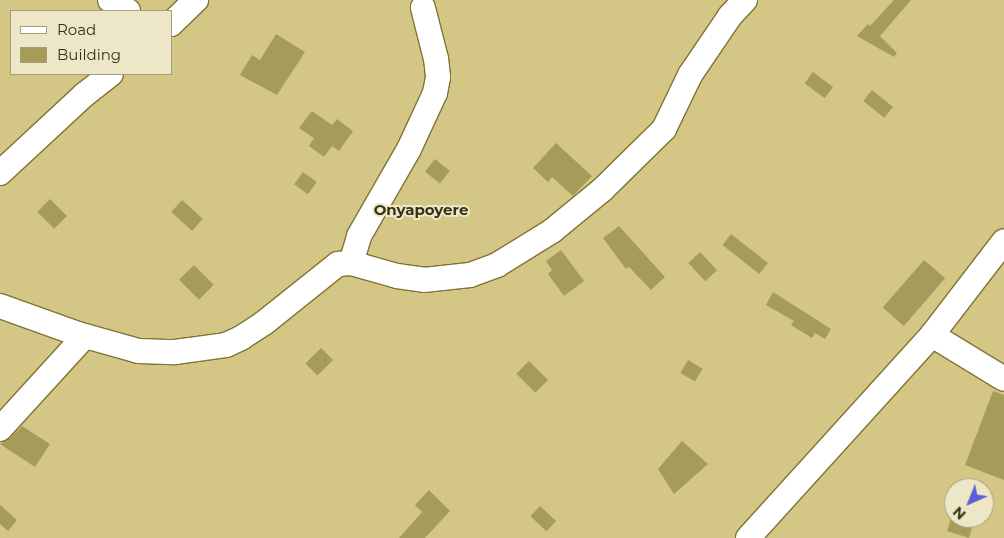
<!DOCTYPE html>
<html>
<head>
<meta charset="utf-8">
<style>
  body { margin:0 }
  #map { position:relative; width:1004px; height:538px; overflow:hidden; background:#d4c785; font-family:Montserrat,sans-serif }
  div>[style] { position:absolute }
  [style*='--x'] { left:calc(var(--x)*1px); top:calc(var(--y)*1px); width:calc(var(--w)*1px); rotate:calc(var(--a)*1deg) }
  .building>* { inset:0; background:#a79b59; transform-origin:0 0 }
  .roads { filter:drop-shadow(1px 0 #807433) drop-shadow(-1px 0 #807433) drop-shadow(0 1px #807433) drop-shadow(0 -1px #807433) }
  .minor>* { height:24px; margin:-12px; padding:0 12px; transform-origin:12px; border-radius:12px; background:#fff }
  span { translate:-50% -50%; white-space:nowrap; text-align:center; line-height:1.15; -webkit-text-stroke:4px #ede7c7; paint-order:stroke }
  .quarter-label { font-size:15px; color:#363116; font-weight:700 }
  .legend { position:absolute; left:10px; top:10px; width:162px; height:65px; box-sizing:border-box; background:#ede7c7; border:1px solid #a49e80; margin:0; padding:6px 9px; list-style:none; font-size:15px; color:#363116 }
  .legend li { display:flex; align-items:center; gap:10px; height:25px }
  .legend b { width:25px; border:1px solid #a49e80 }
  .north { position:absolute; left:944px; top:478px; width:50px; height:50px; box-sizing:border-box; background:#ede7c7; border:1px solid #a49e80; border-radius:50%; rotate:224deg; font-size:14px; font-weight:700; line-height:20px; text-align:center; color:#363116 }
  .north::after { content:''; display:block; margin:auto; width:18px; height:22px; background:#5e5dd6; clip-path:polygon(50% 0,100% 100%,50% 72%,0 100%) }
</style>
</head>
<body>
<div id="map">
  <div class="building">
    <div style="clip-path:polygon(894px 0,911px 0,880px 36px,897px 53px,894px 57px,857px 36px,868px 24px,870px 26px)"></div>
    <div style="clip-path:polygon(276px 34px,305px 52px,277px 95px,240px 75px,252px 55px,260px 60px)"></div>
    <div style="left:813px;top:72px;width:25px;height:14px;rotate:37deg"></div>
    <div style="left:872px;top:90px;width:27px;height:14px;rotate:39deg"></div>
    <div style="clip-path:polygon(312px 111px,332px 125px,337px 119px,353px 131px,339px 151px,332px 146px,324px 157px,309px 146px,314px 138px,299px 128px)"></div>
    <div style="clip-path:polygon(556px 143px,592px 176px,573px 196px,552px 177px,548px 182px,533px 168px)"></div>
    <div style="left:435px;top:159px;width:19px;height:16px;rotate:39deg"></div>
    <div style="left:303px;top:172px;width:17px;height:15px;rotate:36deg"></div>
    <div style="left:50px;top:199px;width:24px;height:18px;rotate:45deg"></div>
    <div style="left:182px;top:200px;width:28px;height:16px;rotate:42deg"></div>
    <div style="clip-path:polygon(619px 226px,665px 277px,651px 290px,629px 267px,626px 269px,603px 238px)"></div>
    <div style="left:731px;top:234px;width:47px;height:14px;rotate:38deg"></div>
    <div style="clip-path:polygon(561px 250px,584px 281px,564px 296px,548px 274px,552px 270px,546px 261px)"></div>
    <div style="left:700px;top:252px;width:25px;height:16px;rotate:47deg"></div>
    <div style="left:924px;top:260px;width:28px;height:63px;rotate:41deg"></div>
    <div style="left:194px;top:265px;width:28px;height:21px;rotate:45deg"></div>
    <div style="clip-path:polygon(773px 292px,831px 329px,825px 339px,815px 333px,812px 338px,791px 325px,794px 321px,766px 305px)"></div>
    <div style="left:321px;top:348px;width:17px;height:22px;rotate:45deg"></div>
    <div style="left:688px;top:360px;width:17px;height:15px;rotate:31deg"></div>
    <div style="left:529px;top:361px;width:27px;height:18px;rotate:45deg"></div>
    <div style="clip-path:polygon(993px 391px,1004px 395px,1004px 480px,965px 465px)"></div>
    <div style="clip-path:polygon(22px 426px,50px 444px,35px 467px,0 444px,10px 438px)"></div>
    <div style="clip-path:polygon(682px 441px,708px 464px,674px 494px,658px 469px)"></div>
    <div style="clip-path:polygon(429px 490px,450px 511px,425px 538px,399px 538px,422px 512px,415px 505px)"></div>
    <div style="clip-path:polygon(0 505px,17px 520px,8px 531px,0 524px)"></div>
    <div style="left:540px;top:506px;width:22px;height:14px;rotate:43deg"></div>
    <div style="clip-path:polygon(951px 518px,975px 518px,969px 538px,947px 531px)"></div>
  </div>
  <div class="roads">
    <div class="minor">
      <div style="--x:110;--y:0;--w:21;--a:31"></div>
      <div style="--x:171;--y:24;--w:35;--a:-44"></div>
      <div style="--x:0;--y:173;--w:115;--a:-42.9"></div>
      <div style="--x:84;--y:95;--w:34;--a:-38"></div>
      <div style="--x:351;--y:263;--w:28;--a:-73"></div>
      <div style="--x:359;--y:236;--w:100;--a:-60.1"></div>
      <div style="--x:409;--y:149;--w:62;--a:-65.1"></div>
      <div style="--x:435;--y:93;--w:16;--a:-79"></div>
      <div style="--x:438;--y:77;--w:18;--a:-96"></div>
      <div style="--x:436;--y:59;--w:53;--a:-104.3"></div>
      <div style="--x:0;--y:306;--w:83;--a:19.7"></div>
      <div style="--x:78;--y:334;--w:63;--a:15.6"></div>
      <div style="--x:139;--y:351;--w:36;--a:2"></div>
      <div style="--x:175;--y:352;--w:51;--a:-7.8"></div>
      <div style="--x:226;--y:345;--w:17;--a:-25"></div>
      <div style="--x:241;--y:338;--w:27;--a:-33"></div>
      <div style="--x:264;--y:323;--w:95;--a:-38.6"></div>
      <div style="--x:338;--y:264;--w:13;--a:-4"></div>
      <div style="--x:351;--y:263;--w:48;--a:15.8"></div>
      <div style="--x:397;--y:276;--w:27;--a:8"></div>
      <div style="--x:424;--y:280;--w:46;--a:-6.2"></div>
      <div style="--x:470;--y:275;--w:29;--a:-20"></div>
      <div style="--x:497;--y:265;--w:65;--a:-31.7"></div>
      <div style="--x:552;--y:231;--w:65;--a:-39.4"></div>
      <div style="--x:602;--y:190;--w:87;--a:-44.5"></div>
      <div style="--x:664;--y:129;--w:60;--a:-64.3"></div>
      <div style="--x:690;--y:75;--w:71;--a:-55.9"></div>
      <div style="--x:730;--y:16;--w:22;--a:-47"></div>
      <div style="--x:932;--y:335;--w:84;--a:31.4"></div>
      <div style="--x:0;--y:429;--w:126;--a:-47.6"></div>
      <div style="--x:748;--y:538;--w:274;--a:-47.8"></div>
      <div style="--x:932;--y:335;--w:118;--a:-52.5"></div>
    </div>
  </div>
  <div class="quarter-label">
    <span style="left:421px;top:210px">Onyapoyere</span>
  </div>
  <ul class="legend">
  <li><b style="height:6px;background:#fff"></b>Road</li>
  <li><b style="height:14px;background:#a79b59"></b>Building</li>
  </ul>
  <div class="north">N</div>
</div>
</body>
</html>
